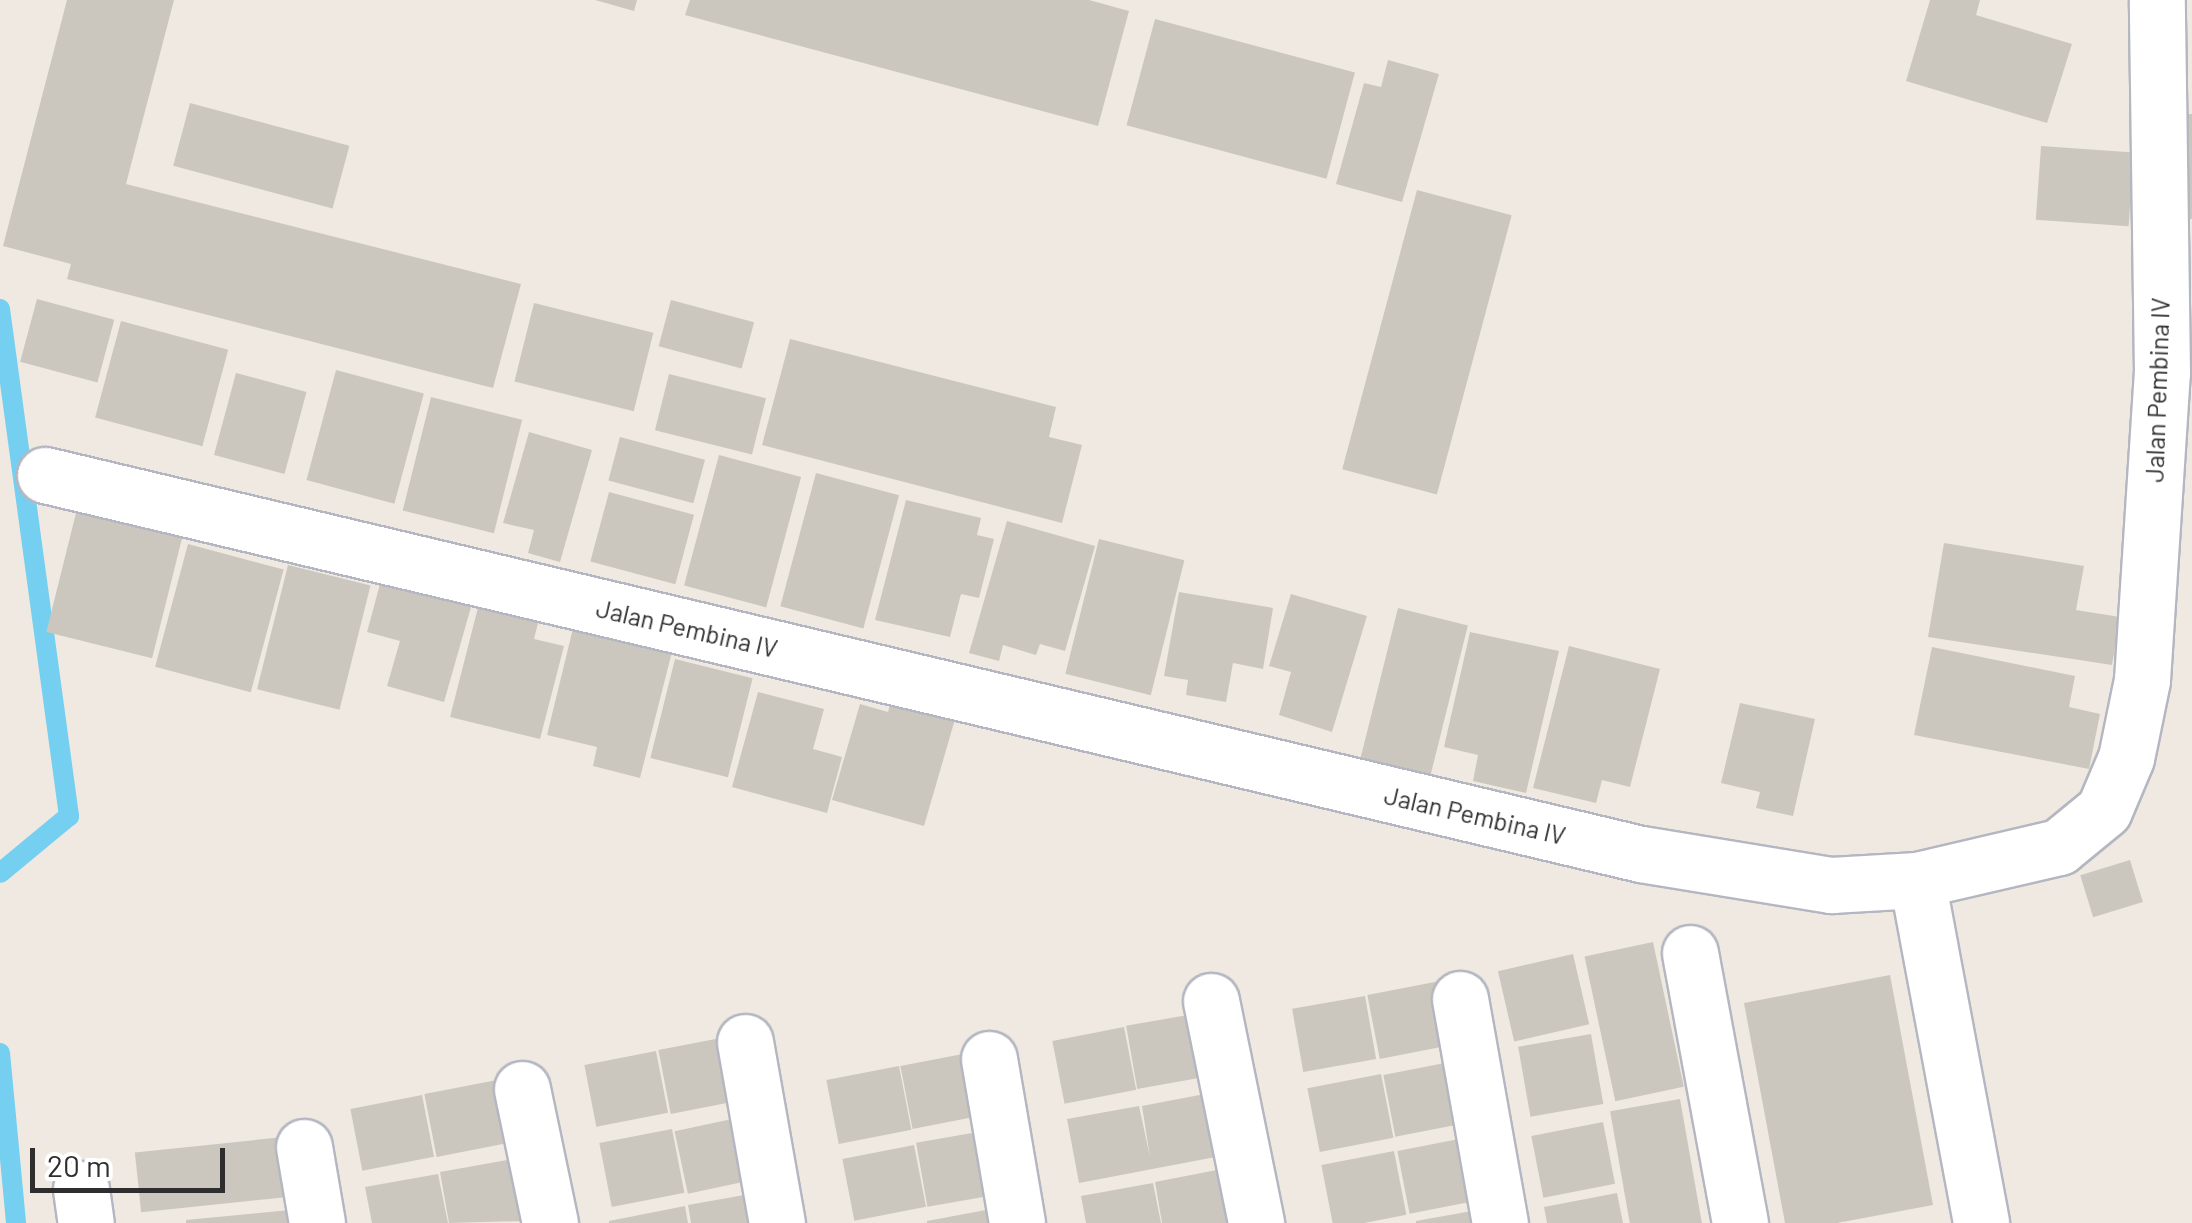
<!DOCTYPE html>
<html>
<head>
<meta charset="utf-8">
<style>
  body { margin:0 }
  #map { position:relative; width:2192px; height:1223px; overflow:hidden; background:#efe9e1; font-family:Barlow,sans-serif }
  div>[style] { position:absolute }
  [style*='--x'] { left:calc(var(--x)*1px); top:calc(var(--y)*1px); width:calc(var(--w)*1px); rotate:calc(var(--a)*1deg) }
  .stream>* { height:20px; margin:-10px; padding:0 10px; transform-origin:10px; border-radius:10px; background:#75cff0 }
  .building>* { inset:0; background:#cbc7bf; transform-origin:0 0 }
  .roads { filter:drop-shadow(2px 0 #b4b7c1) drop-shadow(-2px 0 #b4b7c1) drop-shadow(0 2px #b4b7c1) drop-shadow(0 -2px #b4b7c1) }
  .minor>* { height:55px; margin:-27.5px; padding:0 27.5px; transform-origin:27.5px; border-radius:27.5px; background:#fff }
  span { translate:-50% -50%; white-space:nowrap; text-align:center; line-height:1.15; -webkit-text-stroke:8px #fff; paint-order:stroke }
  .street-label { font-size:25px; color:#2e2e2e }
  .scale { position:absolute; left:30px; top:1148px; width:195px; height:45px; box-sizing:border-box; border:5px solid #2e2e2e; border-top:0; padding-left:12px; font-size:30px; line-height:35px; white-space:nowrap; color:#2e2e2e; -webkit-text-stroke:8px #fff; paint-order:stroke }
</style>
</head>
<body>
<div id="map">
  <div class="stream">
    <div style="--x:0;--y:309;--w:512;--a:82.25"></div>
    <div style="--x:69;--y:816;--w:89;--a:140.4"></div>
    <div style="--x:0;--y:1053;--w:171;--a:84.6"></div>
  </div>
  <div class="building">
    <div style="clip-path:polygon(67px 0,174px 0,126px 184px,521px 284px,493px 388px,67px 279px,71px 264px,3px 246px)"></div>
    <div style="clip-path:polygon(595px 0,637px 0,634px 11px)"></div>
    <div style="clip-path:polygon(690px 0,1089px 0,1129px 11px,1098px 126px,685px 15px)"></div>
    <div style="clip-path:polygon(1930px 0,1980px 0,1976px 15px,2072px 44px,2047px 123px,1906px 81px)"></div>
    <div style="left:1155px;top:19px;width:207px;height:110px;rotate:15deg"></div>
    <div style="clip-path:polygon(1388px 60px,1439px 74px,1402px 202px,1336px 184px,1364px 83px,1381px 87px)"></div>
    <div style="left:190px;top:103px;width:165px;height:65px;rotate:15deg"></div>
    <div style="left:2178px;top:114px;width:14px;height:105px"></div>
    <div style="left:2041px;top:146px;width:93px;height:74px;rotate:4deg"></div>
    <div style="left:1417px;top:190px;width:98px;height:289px;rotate:15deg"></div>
    <div style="left:37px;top:299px;width:80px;height:65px;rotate:15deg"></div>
    <div style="left:671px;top:300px;width:86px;height:48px;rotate:15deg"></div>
    <div style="left:534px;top:303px;width:123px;height:81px;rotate:14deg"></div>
    <div style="left:121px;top:321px;width:111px;height:100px;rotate:15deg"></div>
    <div style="clip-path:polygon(790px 339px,1056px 407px,1049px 437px,1082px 445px,1062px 523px,762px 445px)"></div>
    <div style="left:336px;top:370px;width:91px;height:114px;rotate:15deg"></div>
    <div style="left:236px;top:373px;width:73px;height:85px;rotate:15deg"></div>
    <div style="left:669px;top:374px;width:100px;height:58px;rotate:14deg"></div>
    <div style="left:431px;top:397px;width:94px;height:117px;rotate:14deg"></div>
    <div style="clip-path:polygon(529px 432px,592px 450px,560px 562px,528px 553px,534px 530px,503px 523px)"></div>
    <div style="left:620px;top:437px;width:88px;height:45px;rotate:15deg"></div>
    <div style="left:719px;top:455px;width:85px;height:135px;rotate:15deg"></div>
    <div style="left:816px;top:473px;width:86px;height:138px;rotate:15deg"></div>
    <div style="left:609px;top:492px;width:88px;height:72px;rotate:15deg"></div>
    <div style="clip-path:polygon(906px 500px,981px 518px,977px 535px,994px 539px,979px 598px,961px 594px,950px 637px,875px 620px)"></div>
    <div style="left:79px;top:501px;width:109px;height:135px;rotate:14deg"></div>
    <div style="clip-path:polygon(1007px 521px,1095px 546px,1065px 651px,1040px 644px,1036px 655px,1003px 645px,999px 661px,969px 653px)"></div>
    <div style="left:1099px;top:539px;width:88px;height:139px;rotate:14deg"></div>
    <div style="clip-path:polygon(1944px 543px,2084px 566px,2076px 610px,2120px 617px,2112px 665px,1928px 637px)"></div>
    <div style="left:188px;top:544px;width:99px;height:127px;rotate:15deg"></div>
    <div style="clip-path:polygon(386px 562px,477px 586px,444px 702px,387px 686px,400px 641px,367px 632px)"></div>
    <div style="left:288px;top:565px;width:85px;height:128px;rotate:14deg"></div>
    <div style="clip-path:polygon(483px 588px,543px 603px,534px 639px,564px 646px,540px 739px,450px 717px)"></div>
    <div style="clip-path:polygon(1179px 592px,1273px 608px,1263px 669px,1233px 663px,1226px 702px,1186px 695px,1188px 680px,1164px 676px)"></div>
    <div style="clip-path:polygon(1291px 594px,1367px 616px,1332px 732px,1279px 715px,1291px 672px,1269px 666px)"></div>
    <div style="left:1398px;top:608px;width:72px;height:157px;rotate:14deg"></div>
    <div style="clip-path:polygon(577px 612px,676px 636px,640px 778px,593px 766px,597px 747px,547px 735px)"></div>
    <div style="clip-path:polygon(1470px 632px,1559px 651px,1526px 793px,1473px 781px,1478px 755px,1444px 747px)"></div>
    <div style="clip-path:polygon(1569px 646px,1660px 669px,1630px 787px,1602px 780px,1596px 803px,1533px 788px)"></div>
    <div style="clip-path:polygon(1932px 647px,2075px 676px,2069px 707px,2100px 714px,2089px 769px,1914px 735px)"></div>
    <div style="left:675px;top:659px;width:80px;height:102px;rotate:14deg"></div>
    <div style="clip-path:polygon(896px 684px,960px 702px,924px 826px,832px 800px,860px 704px,888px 712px)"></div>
    <div style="clip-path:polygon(758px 692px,824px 709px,813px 749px,842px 757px,827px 813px,732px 787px)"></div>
    <div style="clip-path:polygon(1740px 703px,1815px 719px,1793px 816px,1756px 808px,1760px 792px,1721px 783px)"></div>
    <div style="left:2130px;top:860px;width:44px;height:52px;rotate:73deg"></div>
    <div style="left:1653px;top:942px;width:148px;height:70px;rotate:78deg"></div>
    <div style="left:1573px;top:954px;width:72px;height:77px;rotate:77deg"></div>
    <div style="clip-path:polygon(1890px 975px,1933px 1205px,1837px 1223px,1785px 1223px,1744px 1003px)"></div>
    <div style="left:1440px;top:981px;width:65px;height:74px;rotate:79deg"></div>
    <div style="left:1365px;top:996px;width:64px;height:74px;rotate:80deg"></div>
    <div style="left:1199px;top:1013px;width:64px;height:74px;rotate:80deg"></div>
    <div style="left:1124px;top:1027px;width:64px;height:73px;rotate:79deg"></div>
    <div style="left:1591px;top:1034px;width:71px;height:74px;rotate:80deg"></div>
    <div style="left:731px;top:1036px;width:65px;height:74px;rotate:79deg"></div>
    <div style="left:656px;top:1051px;width:63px;height:73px;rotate:79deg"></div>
    <div style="left:973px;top:1052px;width:64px;height:74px;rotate:79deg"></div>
    <div style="left:1455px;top:1061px;width:63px;height:73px;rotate:79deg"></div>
    <div style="left:899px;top:1066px;width:65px;height:74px;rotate:79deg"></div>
    <div style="left:1381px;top:1074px;width:65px;height:75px;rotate:79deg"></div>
    <div style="left:497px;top:1080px;width:64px;height:74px;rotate:79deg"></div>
    <div style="clip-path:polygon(1215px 1092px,1226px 1155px,1079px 1183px,1067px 1119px,1139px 1106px,1150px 1157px,1142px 1106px)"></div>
    <div style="left:422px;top:1095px;width:63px;height:73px;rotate:79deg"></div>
    <div style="left:1680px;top:1099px;width:126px;height:71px;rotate:80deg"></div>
    <div style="left:746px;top:1116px;width:64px;height:73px;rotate:78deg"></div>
    <div style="left:1603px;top:1122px;width:63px;height:73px;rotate:79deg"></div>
    <div style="left:672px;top:1129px;width:65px;height:74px;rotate:79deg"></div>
    <div style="left:989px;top:1130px;width:65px;height:74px;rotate:80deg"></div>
    <div style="left:293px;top:1136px;width:60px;height:159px;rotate:84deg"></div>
    <div style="left:1469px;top:1137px;width:64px;height:73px;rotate:79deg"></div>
    <div style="left:914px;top:1145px;width:63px;height:73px;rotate:79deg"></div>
    <div style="left:1394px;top:1151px;width:65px;height:74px;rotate:79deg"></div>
    <div style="clip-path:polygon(513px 1159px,524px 1221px,449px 1223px,440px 1172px)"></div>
    <div style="clip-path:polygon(1227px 1168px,1238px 1223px,1162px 1223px,1155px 1182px)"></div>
    <div style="clip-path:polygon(438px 1174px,448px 1223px,372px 1223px,365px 1187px)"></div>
    <div style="clip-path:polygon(1153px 1183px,1161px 1223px,1086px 1223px,1081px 1196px)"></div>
    <div style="clip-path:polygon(761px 1192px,766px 1223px,691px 1223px,688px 1205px)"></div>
    <div style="clip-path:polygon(1617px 1193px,1623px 1223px,1547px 1223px,1544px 1207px)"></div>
    <div style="clip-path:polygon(685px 1206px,688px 1223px,609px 1223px,609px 1221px)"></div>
    <div style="clip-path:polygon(1002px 1207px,1005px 1223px,927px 1223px,927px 1221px)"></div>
    <div style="clip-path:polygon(300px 1209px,301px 1223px,186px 1223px,186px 1220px)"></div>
    <div style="clip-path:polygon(1483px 1209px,1485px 1223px,1416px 1223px,1416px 1221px)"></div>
  </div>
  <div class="roads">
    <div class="minor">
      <div style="--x:45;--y:475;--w:1640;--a:13.36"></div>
      <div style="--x:1641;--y:854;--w:193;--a:9.3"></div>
      <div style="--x:1831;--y:885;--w:86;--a:-3.3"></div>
      <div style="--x:1917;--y:880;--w:146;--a:-13.1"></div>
      <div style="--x:2059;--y:847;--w:58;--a:-39.4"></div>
      <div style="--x:2104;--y:810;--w:56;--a:-67.1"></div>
      <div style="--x:2126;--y:758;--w:80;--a:-78.4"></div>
      <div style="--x:2142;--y:680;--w:308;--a:-86.3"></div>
      <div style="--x:2162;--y:373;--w:373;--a:-90.8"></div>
      <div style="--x:1917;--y:880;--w:349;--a:79.4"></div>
      <div style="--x:1690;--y:953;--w:275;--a:79.5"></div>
      <div style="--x:1460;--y:999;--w:228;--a:79.9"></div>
      <div style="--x:1211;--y:1001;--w:227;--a:78.5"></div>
      <div style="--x:745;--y:1042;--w:184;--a:80"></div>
      <div style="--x:989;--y:1059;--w:166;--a:80.3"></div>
      <div style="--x:522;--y:1089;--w:137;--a:78.2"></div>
      <div style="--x:304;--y:1147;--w:77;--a:80.3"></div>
      <div style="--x:81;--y:1189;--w:34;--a:82"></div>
    </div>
  </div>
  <div class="street-label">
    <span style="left:2157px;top:390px;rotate:-88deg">Jalan Pembina IV</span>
    <span style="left:687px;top:628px;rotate:13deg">Jalan Pembina IV</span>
    <span style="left:1475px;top:815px;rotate:13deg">Jalan Pembina IV</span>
  </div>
  <div class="scale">20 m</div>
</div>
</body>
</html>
